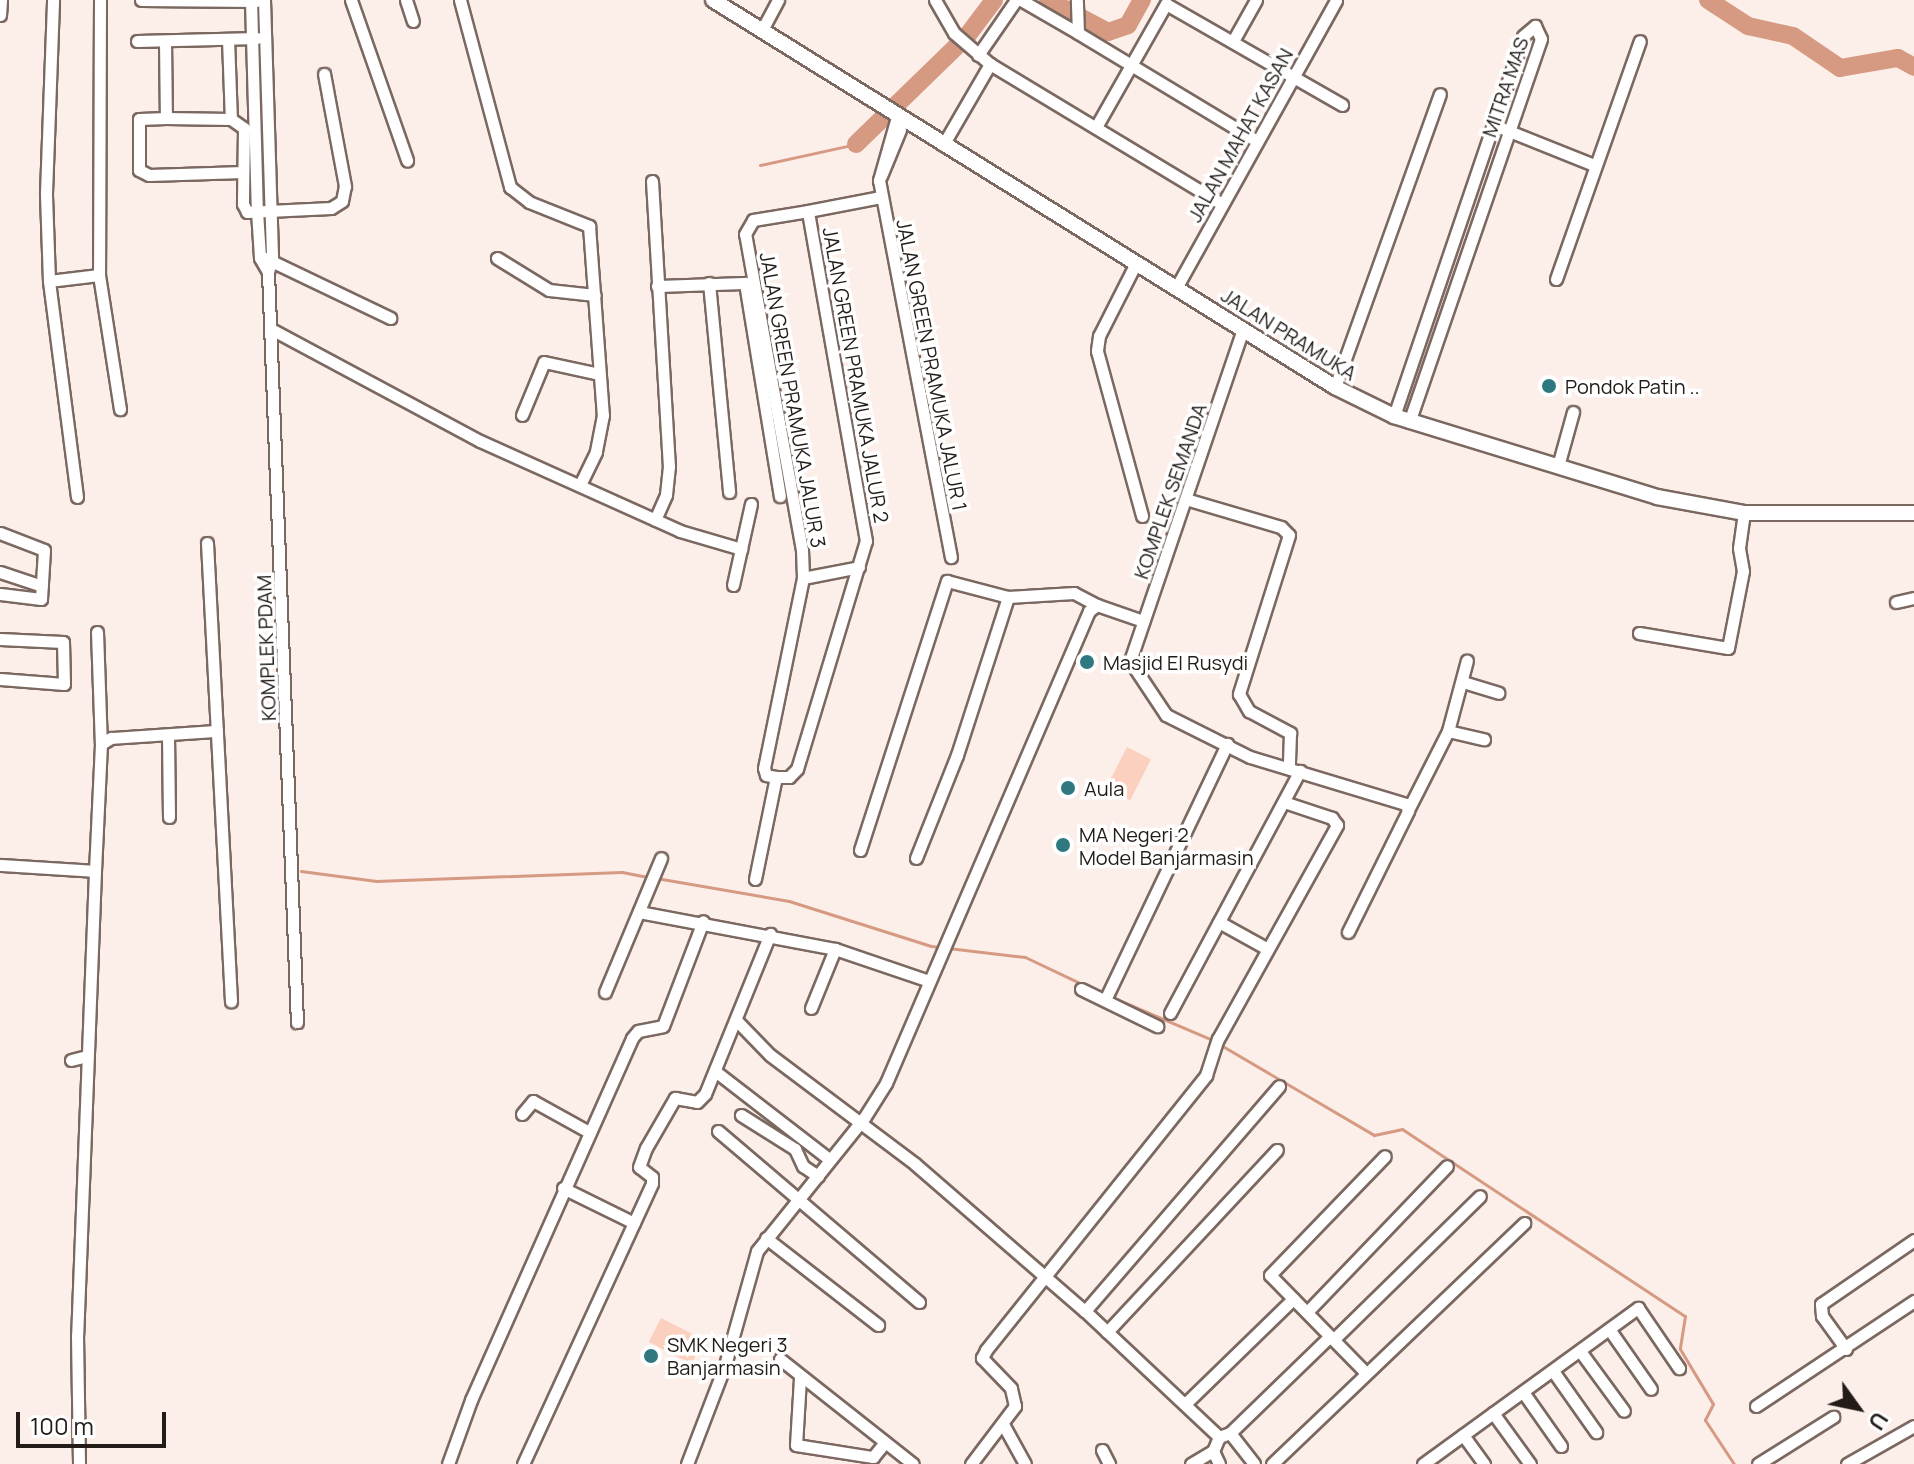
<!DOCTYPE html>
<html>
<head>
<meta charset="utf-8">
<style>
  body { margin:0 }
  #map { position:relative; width:1914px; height:1464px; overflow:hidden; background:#fceee9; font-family:Manrope,sans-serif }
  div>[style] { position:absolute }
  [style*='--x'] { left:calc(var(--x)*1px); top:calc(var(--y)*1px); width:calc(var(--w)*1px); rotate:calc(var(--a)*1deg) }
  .green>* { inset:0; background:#fcd0be; transform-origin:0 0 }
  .stream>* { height:3px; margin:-1.5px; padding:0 1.5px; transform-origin:1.5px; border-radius:1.5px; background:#d59a81 }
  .river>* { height:18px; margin:-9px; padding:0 9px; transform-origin:9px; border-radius:9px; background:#d59a81 }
  .roads { filter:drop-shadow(2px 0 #7b6860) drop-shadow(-2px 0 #7b6860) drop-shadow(0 2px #7b6860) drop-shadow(0 -2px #7b6860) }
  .minor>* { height:11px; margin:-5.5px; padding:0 5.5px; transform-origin:5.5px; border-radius:5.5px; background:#fff }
  .major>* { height:14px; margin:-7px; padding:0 7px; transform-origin:7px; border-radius:7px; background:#fff }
  .dots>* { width:22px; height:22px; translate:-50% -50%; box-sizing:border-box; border:4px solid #fff; border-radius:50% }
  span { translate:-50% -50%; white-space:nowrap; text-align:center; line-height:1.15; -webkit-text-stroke:7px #fff; paint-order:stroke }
  .street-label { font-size:20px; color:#221b17 }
  .poi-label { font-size:20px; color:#221b17 }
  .left { translate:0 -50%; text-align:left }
  .north { position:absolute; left:1818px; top:1368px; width:80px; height:80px; -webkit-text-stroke:6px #fff; paint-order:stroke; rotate:123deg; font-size:22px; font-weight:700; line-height:32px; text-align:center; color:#221b17 }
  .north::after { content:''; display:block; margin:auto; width:28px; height:36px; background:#221b17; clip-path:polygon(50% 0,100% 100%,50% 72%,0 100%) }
  .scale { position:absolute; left:16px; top:1412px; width:150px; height:36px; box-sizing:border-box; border:4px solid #221b17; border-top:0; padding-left:10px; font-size:24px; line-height:28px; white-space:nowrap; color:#221b17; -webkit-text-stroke:6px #fff; paint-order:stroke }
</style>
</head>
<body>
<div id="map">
  <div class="green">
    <div style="left:1127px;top:747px;width:27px;height:46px;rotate:27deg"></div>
    <div style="left:661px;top:1318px;width:48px;height:27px;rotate:27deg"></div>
  </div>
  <div class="stream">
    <div style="--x:760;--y:165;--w:98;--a:-12.3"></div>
    <div style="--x:301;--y:871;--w:76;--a:7.6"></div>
    <div style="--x:376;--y:881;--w:246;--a:-2.1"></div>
    <div style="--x:622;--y:872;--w:26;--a:11"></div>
    <div style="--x:656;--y:878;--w:135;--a:9.8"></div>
    <div style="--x:789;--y:901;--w:149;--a:17.6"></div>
    <div style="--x:931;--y:946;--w:95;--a:6.7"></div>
    <div style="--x:1025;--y:957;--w:65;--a:25.4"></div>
    <div style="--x:1095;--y:990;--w:128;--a:23"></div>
    <div style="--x:1219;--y:1044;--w:180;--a:30.4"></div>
    <div style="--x:1374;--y:1135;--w:29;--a:-12"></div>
    <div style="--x:1402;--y:1129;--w:339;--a:33.5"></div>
    <div style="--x:1685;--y:1316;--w:33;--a:99"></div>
    <div style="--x:1680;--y:1349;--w:64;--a:59"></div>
    <div style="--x:1713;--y:1404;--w:18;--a:117"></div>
    <div style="--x:1705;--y:1420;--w:53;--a:56.6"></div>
  </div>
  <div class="river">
    <div style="--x:1048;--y:0;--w:68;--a:28.1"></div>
    <div style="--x:1108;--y:32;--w:21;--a:-19"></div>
    <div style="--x:1128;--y:25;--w:29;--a:-61"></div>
    <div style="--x:1708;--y:0;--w:48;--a:33"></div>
    <div style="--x:1748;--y:26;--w:46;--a:12.5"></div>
    <div style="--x:1793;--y:36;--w:57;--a:34.2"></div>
    <div style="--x:1840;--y:68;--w:59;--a:-9.8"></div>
    <div style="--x:1898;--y:58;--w:18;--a:29"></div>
    <div style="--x:856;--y:144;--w:155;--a:-44.2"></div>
    <div style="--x:967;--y:36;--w:45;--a:-53.1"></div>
  </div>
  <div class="roads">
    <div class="minor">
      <div style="--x:100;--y:0;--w:275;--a:90.2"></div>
      <div style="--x:99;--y:275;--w:136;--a:81.1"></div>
      <div style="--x:141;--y:0;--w:115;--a:0.5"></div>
      <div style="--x:251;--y:0;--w:211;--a:88.4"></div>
      <div style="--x:257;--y:211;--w:47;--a:86.3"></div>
      <div style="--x:260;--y:258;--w:16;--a:60"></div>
      <div style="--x:264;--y:0;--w:258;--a:88.2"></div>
      <div style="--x:272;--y:258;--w:15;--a:106"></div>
      <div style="--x:268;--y:272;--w:751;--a:87.79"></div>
      <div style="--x:351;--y:0;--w:170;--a:70.7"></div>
      <div style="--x:406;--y:0;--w:22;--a:72"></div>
      <div style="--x:460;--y:0;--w:194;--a:75"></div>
      <div style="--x:510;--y:187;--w:24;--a:38"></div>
      <div style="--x:529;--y:202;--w:65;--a:21.8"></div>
      <div style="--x:589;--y:226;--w:190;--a:85.8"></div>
      <div style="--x:603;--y:415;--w:38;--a:101"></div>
      <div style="--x:596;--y:452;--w:37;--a:116"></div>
      <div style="--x:935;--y:0;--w:38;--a:60"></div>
      <div style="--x:954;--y:33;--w:48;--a:40.7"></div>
      <div style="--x:990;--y:64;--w:269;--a:31.1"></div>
      <div style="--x:1021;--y:0;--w:66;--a:30.1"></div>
      <div style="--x:1078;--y:33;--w:33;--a:-92"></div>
      <div style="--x:0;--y:15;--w:15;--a:-86"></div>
      <div style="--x:762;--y:30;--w:34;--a:-62"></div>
      <div style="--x:1078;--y:33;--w:209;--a:31.1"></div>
      <div style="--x:228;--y:39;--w:80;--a:87.9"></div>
      <div style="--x:231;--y:119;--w:16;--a:35"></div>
      <div style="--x:244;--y:128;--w:76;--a:90.8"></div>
      <div style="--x:243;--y:204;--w:9;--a:63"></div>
      <div style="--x:247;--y:212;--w:84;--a:-2.7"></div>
      <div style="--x:331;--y:208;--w:13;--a:-32"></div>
      <div style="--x:342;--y:201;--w:15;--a:-79"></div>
      <div style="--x:345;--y:186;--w:114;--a:-100.6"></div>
      <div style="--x:137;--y:41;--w:120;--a:-1.4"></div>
      <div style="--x:165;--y:41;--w:77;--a:89.3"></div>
      <div style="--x:166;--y:118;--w:27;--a:178"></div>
      <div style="--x:139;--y:119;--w:51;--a:90"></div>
      <div style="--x:139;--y:170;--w:11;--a:27"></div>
      <div style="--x:149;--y:175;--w:94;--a:-1.8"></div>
      <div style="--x:1233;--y:41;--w:47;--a:-60.7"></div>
      <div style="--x:978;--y:55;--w:67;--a:-55.4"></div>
      <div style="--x:897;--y:117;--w:66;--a:105.9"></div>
      <div style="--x:879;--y:180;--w:384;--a:79.2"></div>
      <div style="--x:166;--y:118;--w:65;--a:0.9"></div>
      <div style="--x:1494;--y:125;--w:108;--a:21.8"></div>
      <div style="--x:1096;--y:127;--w:142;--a:-60.4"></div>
      <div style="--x:1166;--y:4;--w:203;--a:29.8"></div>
      <div style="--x:943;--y:145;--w:94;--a:-59.9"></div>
      <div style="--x:881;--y:176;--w:50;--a:-67.6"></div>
      <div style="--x:652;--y:181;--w:286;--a:86.6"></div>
      <div style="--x:669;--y:466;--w:29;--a:96"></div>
      <div style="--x:666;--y:495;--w:27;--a:114"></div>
      <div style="--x:265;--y:258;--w:139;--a:25.6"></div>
      <div style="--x:497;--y:258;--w:61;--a:31.6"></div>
      <div style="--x:549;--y:290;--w:46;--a:6.2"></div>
      <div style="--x:1136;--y:263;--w:82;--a:116.9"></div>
      <div style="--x:1099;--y:336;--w:15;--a:98"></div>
      <div style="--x:1097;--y:351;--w:171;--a:74.7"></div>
      <div style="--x:1556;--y:279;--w:252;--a:-70.6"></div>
      <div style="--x:49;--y:281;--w:88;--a:-92"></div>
      <div style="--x:46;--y:193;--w:193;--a:-87.9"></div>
      <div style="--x:709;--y:283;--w:210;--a:84.5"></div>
      <div style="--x:657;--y:286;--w:88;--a:-2"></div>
      <div style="--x:745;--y:283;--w:216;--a:80.7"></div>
      <div style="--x:1176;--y:288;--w:329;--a:-60.9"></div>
      <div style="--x:271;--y:329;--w:237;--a:28.2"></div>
      <div style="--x:480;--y:441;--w:219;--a:24.2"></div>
      <div style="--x:680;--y:531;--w:64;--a:16.4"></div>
      <div style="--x:1243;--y:329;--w:351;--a:108.8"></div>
      <div style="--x:1130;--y:661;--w:65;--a:56.3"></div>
      <div style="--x:1166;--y:715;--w:94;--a:26.6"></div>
      <div style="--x:1250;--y:757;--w:163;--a:16.8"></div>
      <div style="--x:1406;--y:804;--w:7;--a:74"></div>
      <div style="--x:1408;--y:811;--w:135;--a:116.4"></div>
      <div style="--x:1335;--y:387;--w:311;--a:-70.3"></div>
      <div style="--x:522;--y:415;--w:57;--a:-67.5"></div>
      <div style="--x:544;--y:362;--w:56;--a:12.3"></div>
      <div style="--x:1394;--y:416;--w:401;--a:-71.2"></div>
      <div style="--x:1523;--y:36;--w:16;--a:-40"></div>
      <div style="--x:1535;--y:26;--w:14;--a:65"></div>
      <div style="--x:1541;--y:39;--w:405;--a:109"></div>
      <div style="--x:1558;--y:466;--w:56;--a:-74.5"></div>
      <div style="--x:77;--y:497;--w:218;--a:-97.4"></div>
      <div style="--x:49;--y:281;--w:50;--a:-6.8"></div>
      <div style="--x:1189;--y:500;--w:96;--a:16.4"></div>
      <div style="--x:1281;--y:527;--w:11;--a:45"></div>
      <div style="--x:1289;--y:535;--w:167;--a:107.5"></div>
      <div style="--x:1239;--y:694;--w:20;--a:60"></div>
      <div style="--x:1249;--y:711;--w:47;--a:28.2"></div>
      <div style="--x:1290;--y:733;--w:33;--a:92"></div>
      <div style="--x:0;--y:533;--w:47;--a:21.1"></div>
      <div style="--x:44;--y:550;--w:49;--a:93.5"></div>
      <div style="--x:41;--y:599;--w:41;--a:-173"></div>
      <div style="--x:207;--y:543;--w:459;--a:87"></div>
      <div style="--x:0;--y:572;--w:44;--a:18.4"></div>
      <div style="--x:803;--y:578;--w:57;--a:-11.1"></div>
      <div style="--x:733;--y:585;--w:83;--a:-77.5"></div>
      <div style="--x:1896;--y:602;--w:18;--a:-13"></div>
      <div style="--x:97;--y:632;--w:112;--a:88"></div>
      <div style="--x:1639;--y:633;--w:90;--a:9.6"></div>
      <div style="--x:1728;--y:648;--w:78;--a:-79"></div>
      <div style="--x:1743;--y:571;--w:23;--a:-100"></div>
      <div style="--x:1739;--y:548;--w:35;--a:-82"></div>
      <div style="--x:0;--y:639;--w:63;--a:2.7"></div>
      <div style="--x:63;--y:642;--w:42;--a:88.6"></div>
      <div style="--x:64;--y:684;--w:64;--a:-175.5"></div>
      <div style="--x:1463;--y:682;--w:37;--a:17"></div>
      <div style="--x:1448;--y:731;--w:37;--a:13"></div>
      <div style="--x:168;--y:735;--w:82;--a:89.3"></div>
      <div style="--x:776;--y:777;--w:10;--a:-169"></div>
      <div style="--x:766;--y:775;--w:7;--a:-106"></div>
      <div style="--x:764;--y:768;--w:194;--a:-78.4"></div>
      <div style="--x:803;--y:578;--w:28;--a:-92"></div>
      <div style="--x:802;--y:550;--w:321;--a:-100.2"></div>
      <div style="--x:745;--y:234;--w:16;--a:-60"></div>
      <div style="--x:753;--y:220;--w:56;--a:-9.3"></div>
      <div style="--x:1409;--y:808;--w:86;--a:-63.1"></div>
      <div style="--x:1448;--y:731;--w:73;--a:-75"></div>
      <div style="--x:860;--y:850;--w:283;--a:-72.1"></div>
      <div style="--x:947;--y:581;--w:63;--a:14.7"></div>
      <div style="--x:1008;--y:597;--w:66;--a:-3.5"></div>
      <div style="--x:1074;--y:593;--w:26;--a:28"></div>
      <div style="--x:916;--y:858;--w:111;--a:-68.3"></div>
      <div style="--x:957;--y:755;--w:166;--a:-72.1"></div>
      <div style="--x:0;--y:865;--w:95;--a:3.6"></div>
      <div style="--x:95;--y:871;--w:464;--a:92.2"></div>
      <div style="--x:77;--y:1335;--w:129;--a:89.1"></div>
      <div style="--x:95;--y:871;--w:127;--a:-87.3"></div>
      <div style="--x:101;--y:744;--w:12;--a:-31"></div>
      <div style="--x:111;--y:738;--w:106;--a:-3.8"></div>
      <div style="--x:755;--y:879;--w:104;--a:-78.4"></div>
      <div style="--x:776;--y:777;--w:13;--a:0"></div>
      <div style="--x:789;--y:777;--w:11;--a:-45"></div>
      <div style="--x:797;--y:769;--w:238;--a:-73.2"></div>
      <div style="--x:866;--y:541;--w:335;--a:-100"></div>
      <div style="--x:808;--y:211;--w:74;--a:-10.9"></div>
      <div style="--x:639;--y:912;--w:199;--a:10.7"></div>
      <div style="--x:835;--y:949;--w:99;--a:18.8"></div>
      <div style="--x:1219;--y:922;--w:54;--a:29"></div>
      <div style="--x:1081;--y:989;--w:85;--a:26"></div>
      <div style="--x:605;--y:992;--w:145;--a:-67.3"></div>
      <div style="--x:1105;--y:1000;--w:284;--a:-64.5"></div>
      <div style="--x:811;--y:1008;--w:64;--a:-67.9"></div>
      <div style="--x:1170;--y:1013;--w:275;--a:-61.8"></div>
      <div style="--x:737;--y:1021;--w:47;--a:45.9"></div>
      <div style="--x:770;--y:1055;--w:181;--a:36.9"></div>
      <div style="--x:915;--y:1164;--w:225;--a:40.9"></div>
      <div style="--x:1085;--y:1311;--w:184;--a:43.2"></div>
      <div style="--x:1219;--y:1437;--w:15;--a:113"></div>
      <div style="--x:1213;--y:1451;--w:14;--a:65"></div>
      <div style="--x:71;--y:1060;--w:16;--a:-14"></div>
      <div style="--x:715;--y:1071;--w:145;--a:37.7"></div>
      <div style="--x:522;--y:1114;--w:17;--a:-50"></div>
      <div style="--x:533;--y:1101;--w:64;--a:29"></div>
      <div style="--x:741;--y:1115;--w:64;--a:32.2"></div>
      <div style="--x:795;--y:1149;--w:19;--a:65"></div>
      <div style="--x:803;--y:1166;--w:18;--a:34"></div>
      <div style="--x:718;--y:1131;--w:264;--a:40.4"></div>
      <div style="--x:563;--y:1188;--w:79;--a:26.2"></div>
      <div style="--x:766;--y:1238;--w:142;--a:37.8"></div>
      <div style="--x:1085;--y:1311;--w:297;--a:-49.2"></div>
      <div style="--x:1307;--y:1312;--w:202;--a:-46.2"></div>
      <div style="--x:1609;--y:1329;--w:73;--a:55"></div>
      <div style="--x:1107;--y:1332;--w:249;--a:-47"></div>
      <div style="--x:1334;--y:1339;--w:204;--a:-44.4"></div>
      <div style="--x:1846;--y:1349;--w:41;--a:-126"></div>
      <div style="--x:1822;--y:1316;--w:12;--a:-95"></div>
      <div style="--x:1821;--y:1304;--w:113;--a:-34.5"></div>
      <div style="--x:1580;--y:1351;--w:74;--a:53.7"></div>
      <div style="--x:780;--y:1359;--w:169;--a:38.3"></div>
      <div style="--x:1553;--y:1371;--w:75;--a:54.8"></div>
      <div style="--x:1366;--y:1373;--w:137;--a:-134.4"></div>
      <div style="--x:1270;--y:1275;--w:165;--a:-46"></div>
      <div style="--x:800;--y:1378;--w:67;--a:93.4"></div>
      <div style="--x:796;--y:1445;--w:78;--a:8.9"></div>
      <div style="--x:873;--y:1457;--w:19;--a:-51"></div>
      <div style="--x:1523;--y:1392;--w:66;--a:54.9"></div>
      <div style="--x:1185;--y:1404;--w:151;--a:-44.2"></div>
      <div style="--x:1756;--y:1406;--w:190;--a:-33.6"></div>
      <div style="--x:1493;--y:1413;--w:63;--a:54"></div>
      <div style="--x:1004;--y:1426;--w:43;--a:61.1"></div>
      <div style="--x:1230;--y:1433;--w:39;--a:52"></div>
      <div style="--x:1463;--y:1435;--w:36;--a:54"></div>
      <div style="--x:1219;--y:1437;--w:12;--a:-20"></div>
      <div style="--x:1230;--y:1433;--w:139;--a:-44.1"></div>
      <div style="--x:1102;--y:1450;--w:16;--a:63"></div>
      <div style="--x:448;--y:1464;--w:68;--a:-70.2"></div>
      <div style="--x:471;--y:1400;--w:396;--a:-66"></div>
      <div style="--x:632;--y:1038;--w:9;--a:-49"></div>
      <div style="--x:638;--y:1031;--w:25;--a:-11"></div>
      <div style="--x:663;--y:1026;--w:112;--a:-69.1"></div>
      <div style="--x:523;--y:1464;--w:309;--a:-65.3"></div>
      <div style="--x:652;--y:1183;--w:6;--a:-90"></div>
      <div style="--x:652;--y:1177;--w:16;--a:-142"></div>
      <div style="--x:639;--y:1167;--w:20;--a:-70"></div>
      <div style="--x:646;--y:1148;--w:58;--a:-59.9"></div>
      <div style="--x:675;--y:1098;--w:22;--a:10"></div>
      <div style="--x:697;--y:1102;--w:11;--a:-45"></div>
      <div style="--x:705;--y:1094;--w:173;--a:-67.9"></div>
      <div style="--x:687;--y:1464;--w:106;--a:-69"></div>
      <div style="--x:725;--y:1365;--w:118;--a:-74.3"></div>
      <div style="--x:757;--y:1251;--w:171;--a:-51.2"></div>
      <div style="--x:864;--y:1118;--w:41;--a:-57.8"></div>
      <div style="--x:886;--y:1083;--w:514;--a:-66.73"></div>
      <div style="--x:1089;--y:611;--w:10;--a:-37"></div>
      <div style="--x:1097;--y:605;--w:49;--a:19.2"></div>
      <div style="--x:971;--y:1464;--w:73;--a:-52.8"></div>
      <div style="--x:1015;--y:1406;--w:18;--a:-103"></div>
      <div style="--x:1011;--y:1388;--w:42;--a:-134"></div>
      <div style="--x:982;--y:1358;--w:9;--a:-63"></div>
      <div style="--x:986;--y:1350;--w:352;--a:-51.3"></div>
      <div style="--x:1206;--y:1075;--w:38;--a:-72"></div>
      <div style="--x:1218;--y:1039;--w:245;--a:-60.9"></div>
      <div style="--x:1337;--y:825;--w:9;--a:-126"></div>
      <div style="--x:1332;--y:818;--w:51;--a:-161.6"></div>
      <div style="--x:1191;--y:1464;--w:26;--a:-31"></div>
      <div style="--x:1272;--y:1464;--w:349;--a:-43.7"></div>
      <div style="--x:1423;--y:1464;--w:266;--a:-36"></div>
      <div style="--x:1638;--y:1308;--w:73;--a:55.7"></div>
      <div style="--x:1758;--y:1464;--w:89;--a:-32.1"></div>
      <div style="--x:1847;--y:1464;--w:77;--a:-29.6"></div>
    </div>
    <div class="major">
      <div style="--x:713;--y:0;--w:733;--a:31.89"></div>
      <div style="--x:1335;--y:387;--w:66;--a:26.2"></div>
      <div style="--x:1394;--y:416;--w:275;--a:17.1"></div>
      <div style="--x:1657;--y:497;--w:88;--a:10.4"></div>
      <div style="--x:1744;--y:513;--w:170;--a:0"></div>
    </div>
  </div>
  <div class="dots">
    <div style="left:1549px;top:386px;background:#307880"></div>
    <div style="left:1087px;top:662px;background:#307880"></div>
    <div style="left:1068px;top:788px;background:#307880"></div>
    <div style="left:1063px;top:845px;background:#307880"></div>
    <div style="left:651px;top:1356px;background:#307880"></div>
  </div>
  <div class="street-label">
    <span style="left:1505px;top:87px;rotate:-71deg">MITRA MAS</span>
    <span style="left:1240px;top:135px;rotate:-61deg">JALAN MAHAT KASAN</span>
    <span style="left:1289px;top:334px;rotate:32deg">JALAN PRAMUKA</span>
    <span style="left:932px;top:365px;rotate:79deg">JALAN GREEN PRAMUKA JALUR 1</span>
    <span style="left:856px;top:375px;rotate:80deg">JALAN GREEN PRAMUKA JALUR 2</span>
    <span style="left:793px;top:400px;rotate:80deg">JALAN GREEN PRAMUKA JALUR 3</span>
    <span style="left:1170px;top:491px;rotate:-71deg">KOMPLEK SEMANDA</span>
    <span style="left:266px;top:648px;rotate:-92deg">KOMPLEK PDAM</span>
  </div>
  <div class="poi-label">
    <span class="left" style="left:1565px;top:386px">Pondok Patin ..</span>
    <span class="left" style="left:1103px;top:662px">Masjid El Rusydi</span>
    <span class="left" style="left:1084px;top:788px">Aula</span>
    <span class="left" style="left:1079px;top:846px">MA Negeri 2<br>Model Banjarmasin</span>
    <span class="left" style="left:667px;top:1356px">SMK Negeri 3<br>Banjarmasin</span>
  </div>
  <div class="north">U</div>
  <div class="scale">100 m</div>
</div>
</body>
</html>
